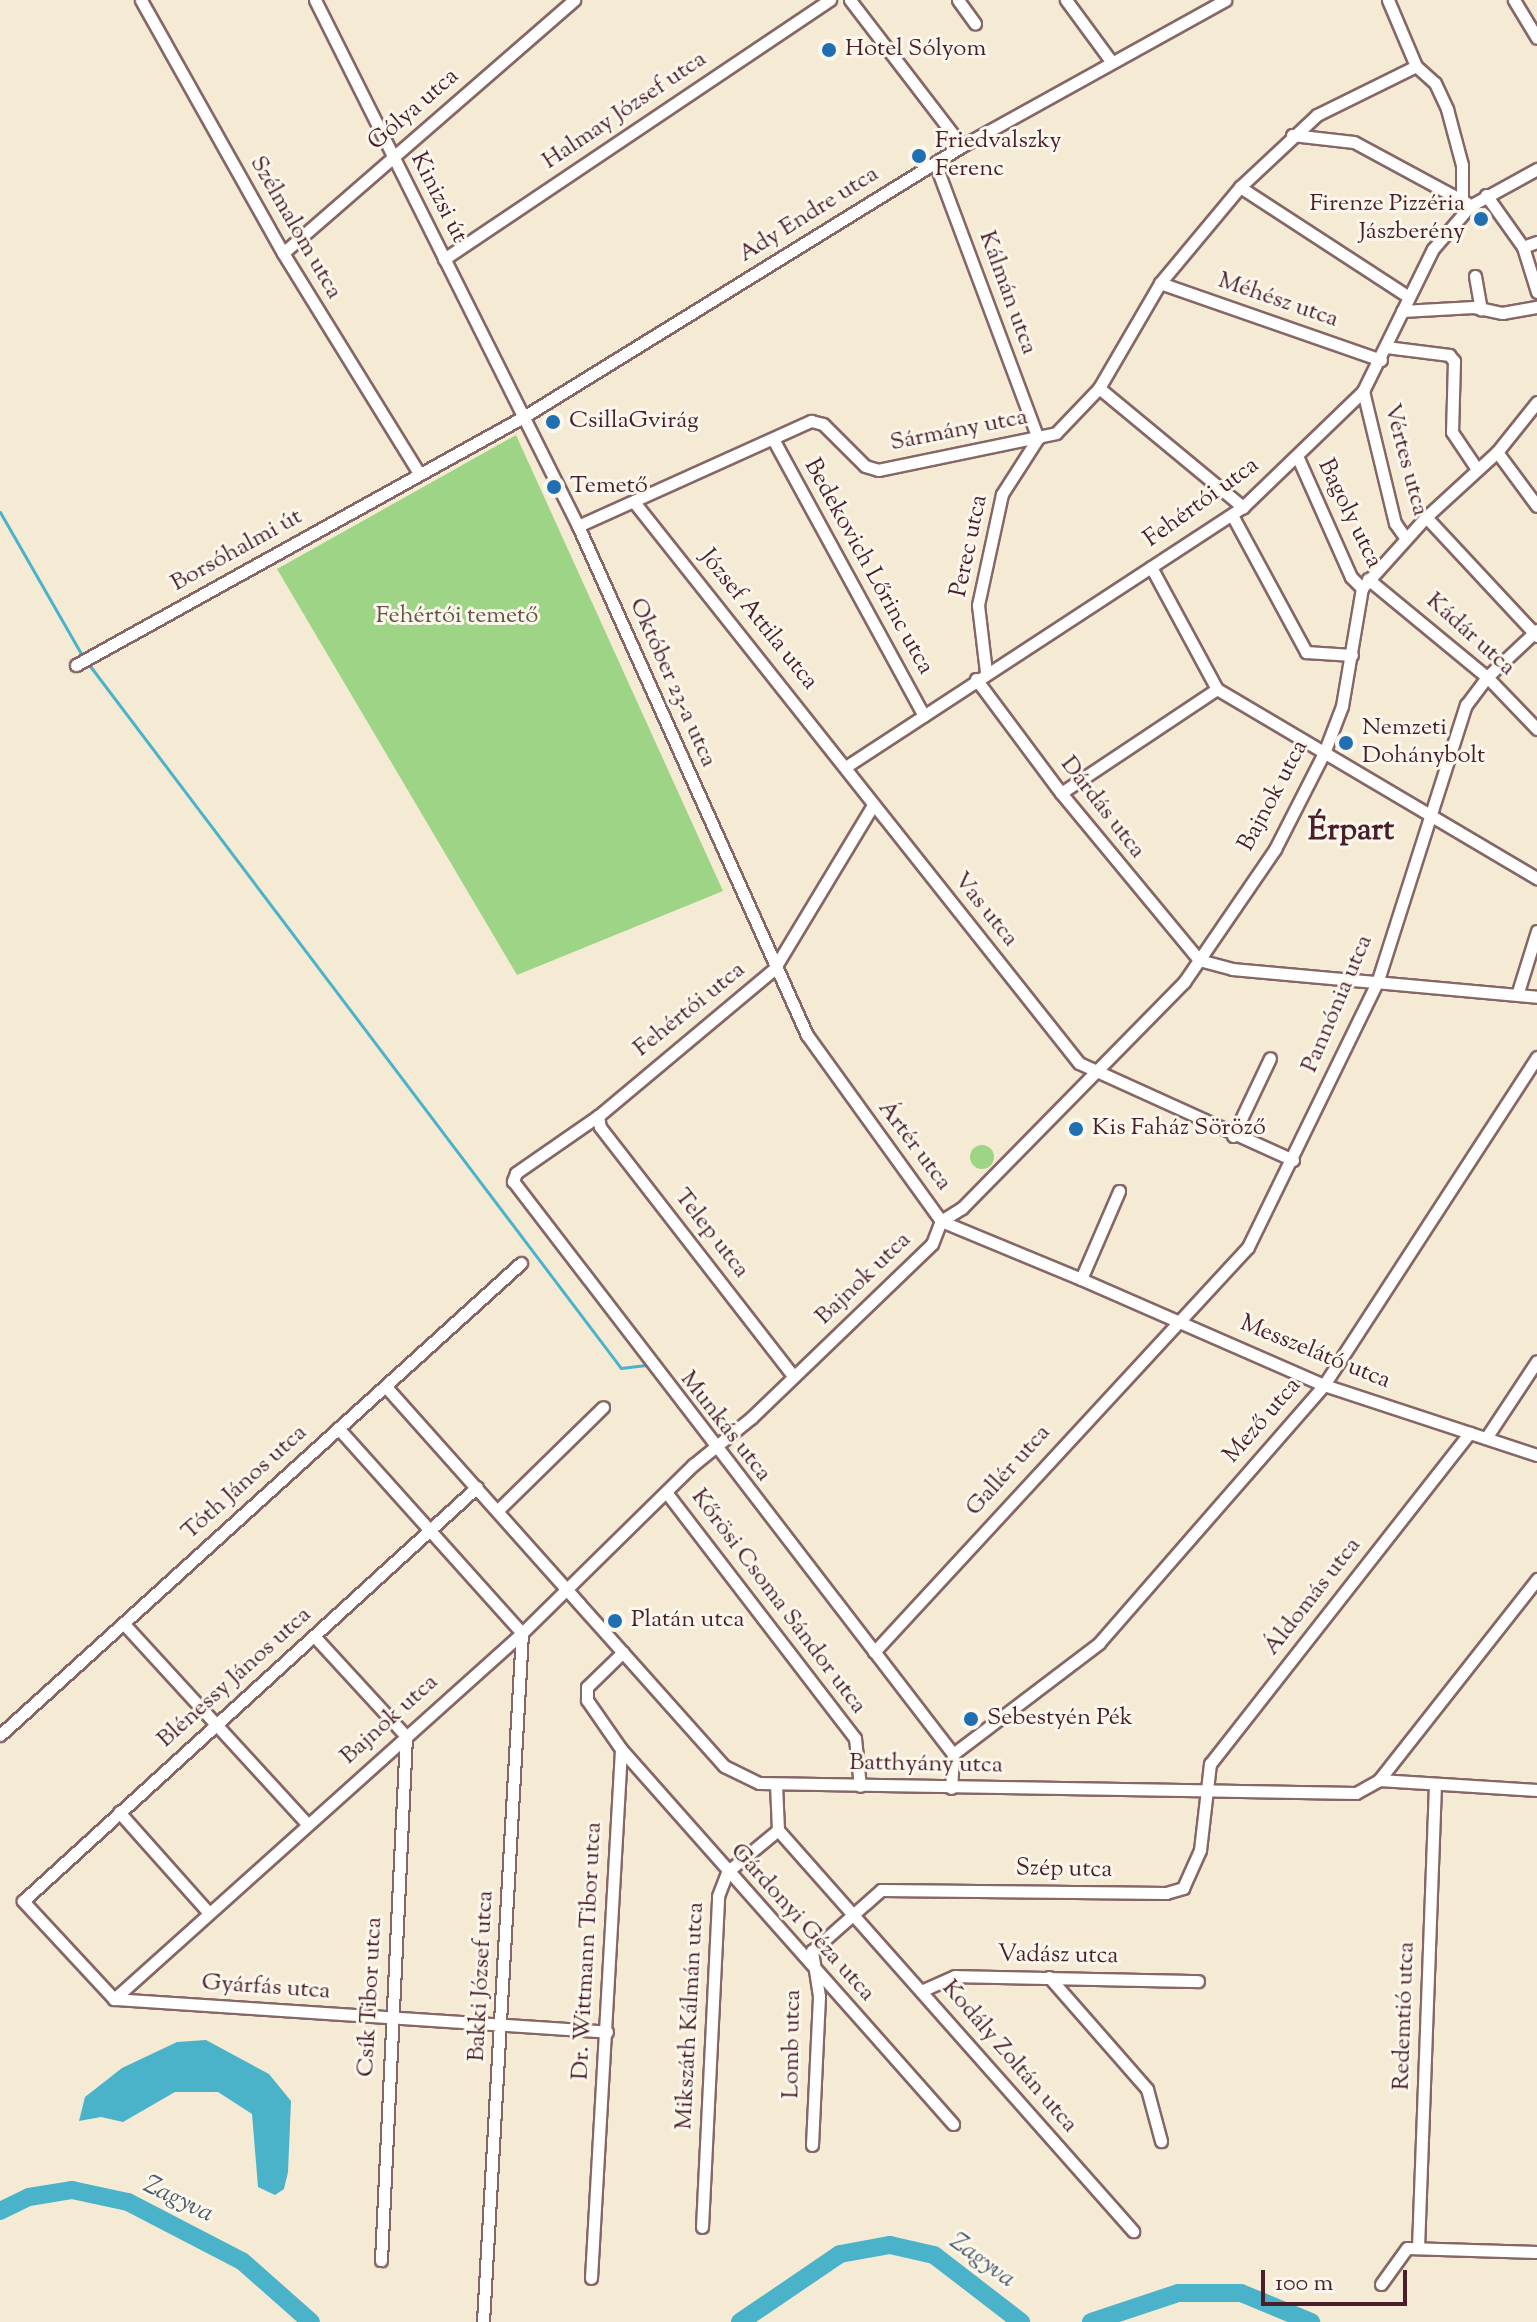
<!DOCTYPE html>
<html>
<head>
<meta charset="utf-8">
<style>
  body { margin:0 }
  #map { position:relative; width:1537px; height:2322px; overflow:hidden; background:#f5ebd5; font-family:"Sorts Mill Goudy",serif }
  div>[style] { position:absolute }
  [style*='--x'] { left:calc(var(--x)*1px); top:calc(var(--y)*1px); width:calc(var(--w)*1px); rotate:calc(var(--a)*1deg) }
  .green>* { inset:0; background:#9dd486 }
  .round { border-radius:50% }
  .water>* { inset:0; background:#4ab3c9 }
  .stream>* { height:3px; margin:-1.5px; padding:0 1.5px; transform-origin:1.5px; border-radius:1.5px; background:#4ab3c9 }
  .river>* { height:18px; margin:-9px; padding:0 9px; transform-origin:9px; border-radius:9px; background:#4ab3c9 }
  .roads { filter:drop-shadow(2px 0 #866666) drop-shadow(-2px 0 #866666) drop-shadow(0 2px #866666) drop-shadow(0 -2px #866666) }
  .minor>* { height:11px; margin:-5.5px; padding:0 5.5px; transform-origin:5.5px; border-radius:5.5px; background:#fff }
  .dots>* { width:22px; height:22px; translate:-50% -50%; box-sizing:border-box; border:4px solid #fbf7ec; border-radius:50% }
  span { translate:-50% -50%; white-space:nowrap; text-align:center; line-height:1.15; -webkit-text-stroke:6px #fbf7ec; paint-order:stroke }
  .poi-label { font-size:24px; color:#4a1f2b }
  .left { translate:0 -50%; text-align:left }
  .right { translate:-100% -50%; text-align:right }
  .street-label { font-size:24px; color:#4a1f2b }
  .park-label { font-size:24px; color:#635546 }
  .water-label { font-size:26px; color:#4a5a6a; font-style:italic }
  .district-label { font-size:32px; color:#4a1f2b; font-weight:700 }
  .scale { position:absolute; left:1261px; top:2270px; width:146px; height:36px; box-sizing:border-box; border:4px solid #4a1f2b; border-top:0; padding-left:10px; font-size:24px; line-height:28px; white-space:nowrap; color:#4a1f2b; -webkit-text-stroke:6px #fbf7ec; paint-order:stroke }
</style>
</head>
<body>
<div id="map">
  <div class="green">
    <div style="clip-path:polygon(516px 435px,723px 891px,517px 975px,277px 569px)"></div>
    <div class="round" style="left:970px;top:1145px;width:24px;height:24px"></div>
  </div>
  <div class="water">
    <div style="clip-path:polygon(206px 2040px,269px 2074px,291px 2101px,288px 2172px,284px 2189px,275px 2195px,258px 2187px,252px 2114px,218px 2092px,175px 2092px,123px 2122px,101px 2117px,79px 2121px,85px 2097px,122px 2068px,177px 2042px)"></div>
  </div>
  <div class="stream">
    <div style="--x:0;--y:512;--w:165;--a:60.2"></div>
    <div style="--x:90;--y:666;--w:880;--a:52.9"></div>
    <div style="--x:621;--y:1368;--w:25;--a:-7"></div>
  </div>
  <div class="river">
    <div style="--x:0;--y:2211;--w:32;--a:-26"></div>
    <div style="--x:29;--y:2197;--w:44;--a:-9.2"></div>
    <div style="--x:72;--y:2190;--w:57;--a:12.1"></div>
    <div style="--x:128;--y:2202;--w:128;--a:27.4"></div>
    <div style="--x:242;--y:2261;--w:92;--a:41.5"></div>
    <div style="--x:740;--y:2322;--w:121;--a:-34.2"></div>
    <div style="--x:840;--y:2254;--w:51;--a:-10.2"></div>
    <div style="--x:890;--y:2245;--w:45;--a:12.8"></div>
    <div style="--x:934;--y:2255;--w:110;--a:37.6"></div>
    <div style="--x:1091;--y:2322;--w:92;--a:-18.4"></div>
    <div style="--x:1178;--y:2293;--w:63;--a:0"></div>
    <div style="--x:1241;--y:2293;--w:76;--a:22.5"></div>
  </div>
  <div class="roads">
    <div class="minor">
      <div style="--x:141;--y:0;--w:290;--a:60.7"></div>
      <div style="--x:283;--y:253;--w:259;--a:58.3"></div>
      <div style="--x:315;--y:0;--w:588;--a:63.43"></div>
      <div style="--x:578;--y:526;--w:558;--a:65.78"></div>
      <div style="--x:807;--y:1035;--w:229;--a:54.2"></div>
      <div style="--x:941;--y:1221;--w:152;--a:22.5"></div>
      <div style="--x:1081;--y:1279;--w:96;--a:-66.6"></div>
      <div style="--x:850;--y:0;--w:184;--a:52.5"></div>
      <div style="--x:958;--y:0;--w:29;--a:54"></div>
      <div style="--x:1066;--y:0;--w:74;--a:53.7"></div>
      <div style="--x:1388;--y:0;--w:72;--a:67"></div>
      <div style="--x:1416;--y:66;--w:25;--a:42"></div>
      <div style="--x:1435;--y:83;--w:29;--a:65"></div>
      <div style="--x:1447;--y:109;--w:58;--a:75"></div>
      <div style="--x:1462;--y:165;--w:33;--a:90"></div>
      <div style="--x:1514;--y:0;--w:44;--a:58.8"></div>
      <div style="--x:1292;--y:135;--w:62;--a:6.4"></div>
      <div style="--x:1354;--y:142;--w:128;--a:28.4"></div>
      <div style="--x:935;--y:163;--w:294;--a:69.5"></div>
      <div style="--x:1038;--y:438;--w:67;--a:122.7"></div>
      <div style="--x:1002;--y:494;--w:114;--a:102.2"></div>
      <div style="--x:978;--y:605;--w:67;--a:83.2"></div>
      <div style="--x:1240;--y:187;--w:199;--a:33.1"></div>
      <div style="--x:1486;--y:195;--w:64;--a:54.6"></div>
      <div style="--x:1523;--y:247;--w:47;--a:72.7"></div>
      <div style="--x:1523;--y:247;--w:15;--a:-20"></div>
      <div style="--x:283;--y:253;--w:386;--a:-41"></div>
      <div style="--x:444;--y:259;--w:465;--a:-33.9"></div>
      <div style="--x:1475;--y:276;--w:34;--a:80"></div>
      <div style="--x:1160;--y:283;--w:234;--a:19.2"></div>
      <div style="--x:1402;--y:311;--w:72;--a:-3.2"></div>
      <div style="--x:1474;--y:307;--w:29;--a:12"></div>
      <div style="--x:1502;--y:313;--w:36;--a:-10"></div>
      <div style="--x:1386;--y:347;--w:64;--a:7.2"></div>
      <div style="--x:1449;--y:355;--w:8;--a:50"></div>
      <div style="--x:1454;--y:361;--w:71;--a:91.6"></div>
      <div style="--x:1452;--y:432;--w:45;--a:56"></div>
      <div style="--x:1099;--y:388;--w:187;--a:39.6"></div>
      <div style="--x:1363;--y:391;--w:136;--a:76.4"></div>
      <div style="--x:1395;--y:523;--w:19;--a:55"></div>
      <div style="--x:773;--y:439;--w:315;--a:61.4"></div>
      <div style="--x:1497;--y:452;--w:67;--a:53.5"></div>
      <div style="--x:1298;--y:458;--w:130;--a:66"></div>
      <div style="--x:1351;--y:577;--w:16;--a:45"></div>
      <div style="--x:634;--y:502;--w:716;--a:51.58"></div>
      <div style="--x:1079;--y:1063;--w:235;--a:24.4"></div>
      <div style="--x:1232;--y:515;--w:156;--a:61.6"></div>
      <div style="--x:1306;--y:652;--w:46;--a:3.7"></div>
      <div style="--x:1426;--y:517;--w:163;--a:47"></div>
      <div style="--x:578;--y:526;--w:256;--a:-24.3"></div>
      <div style="--x:811;--y:421;--w:12;--a:14"></div>
      <div style="--x:823;--y:424;--w:59;--a:45"></div>
      <div style="--x:865;--y:466;--w:14;--a:17"></div>
      <div style="--x:878;--y:470;--w:182;--a:-11.7"></div>
      <div style="--x:1056;--y:433;--w:62;--a:-46.3"></div>
      <div style="--x:1099;--y:388;--w:121;--a:-59.8"></div>
      <div style="--x:1160;--y:283;--w:125;--a:-50.2"></div>
      <div style="--x:1240;--y:187;--w:105;--a:-43.1"></div>
      <div style="--x:1317;--y:115;--w:110;--a:-26.3"></div>
      <div style="--x:1151;--y:567;--w:139;--a:61.6"></div>
      <div style="--x:1217;--y:689;--w:372;--a:30.6"></div>
      <div style="--x:1368;--y:579;--w:154;--a:39.5"></div>
      <div style="--x:1487;--y:677;--w:72;--a:46.1"></div>
      <div style="--x:76;--y:665;--w:513;--a:-29.01"></div>
      <div style="--x:525;--y:416;--w:514;--a:-31.71"></div>
      <div style="--x:962;--y:146;--w:301;--a:-29"></div>
      <div style="--x:976;--y:679;--w:142;--a:53.3"></div>
      <div style="--x:1061;--y:793;--w:217;--a:50.4"></div>
      <div style="--x:1199;--y:960;--w:34;--a:15"></div>
      <div style="--x:1232;--y:969;--w:306;--a:5.2"></div>
      <div style="--x:847;--y:766;--w:473;--a:-33.2"></div>
      <div style="--x:1243;--y:507;--w:167;--a:-44"></div>
      <div style="--x:1363;--y:391;--w:158;--a:-63.8"></div>
      <div style="--x:1433;--y:249;--w:57;--a:-49.3"></div>
      <div style="--x:1470;--y:206;--w:77;--a:-28.9"></div>
      <div style="--x:1061;--y:793;--w:187;--a:-33.7"></div>
      <div style="--x:873;--y:805;--w:192;--a:121.1"></div>
      <div style="--x:774;--y:969;--w:229;--a:140.1"></div>
      <div style="--x:598;--y:1116;--w:100;--a:145.2"></div>
      <div style="--x:516;--y:1173;--w:9;--a:111"></div>
      <div style="--x:513;--y:1181;--w:722;--a:52.48"></div>
      <div style="--x:953;--y:1754;--w:34;--a:93"></div>
      <div style="--x:1518;--y:992;--w:64;--a:-72.7"></div>
      <div style="--x:598;--y:1116;--w:11;--a:80"></div>
      <div style="--x:600;--y:1127;--w:316;--a:52.2"></div>
      <div style="--x:1233;--y:1136;--w:86;--a:-64.6"></div>
      <div style="--x:941;--y:1221;--w:25;--a:-32"></div>
      <div style="--x:962;--y:1208;--w:317;--a:-45.5"></div>
      <div style="--x:1184;--y:982;--w:161;--a:-55.6"></div>
      <div style="--x:1275;--y:849;--w:108;--a:-63"></div>
      <div style="--x:1324;--y:753;--w:50;--a:-69"></div>
      <div style="--x:1342;--y:706;--w:120;--a:-80.4"></div>
      <div style="--x:1362;--y:588;--w:96;--a:-48"></div>
      <div style="--x:1426;--y:517;--w:96;--a:-42.5"></div>
      <div style="--x:1497;--y:452;--w:64;--a:-51.3"></div>
      <div style="--x:1081;--y:1279;--w:265;--a:23.6"></div>
      <div style="--x:1324;--y:1385;--w:224;--a:18.2"></div>
      <div style="--x:387;--y:1388;--w:506;--a:48.28"></div>
      <div style="--x:724;--y:1766;--w:39;--a:26"></div>
      <div style="--x:759;--y:1783;--w:597;--a:0.96"></div>
      <div style="--x:1356;--y:1793;--w:26;--a:-29"></div>
      <div style="--x:1379;--y:1780;--w:256;--a:-51.8"></div>
      <div style="--x:338;--y:1428;--w:275;--a:48.1"></div>
      <div style="--x:522;--y:1633;--w:690;--a:93.24"></div>
      <div style="--x:1486;--y:1438;--w:92;--a:-56.5"></div>
      <div style="--x:666;--y:1492;--w:310;--a:52.5"></div>
      <div style="--x:855;--y:1738;--w:48;--a:84.1"></div>
      <div style="--x:498;--y:1510;--w:147;--a:-44.4"></div>
      <div style="--x:124;--y:1624;--w:271;--a:47.5"></div>
      <div style="--x:314;--y:1636;--w:136;--a:47.4"></div>
      <div style="--x:406;--y:1736;--w:525;--a:92.73"></div>
      <div style="--x:874;--y:1652;--w:551;--a:-47.28"></div>
      <div style="--x:1248;--y:1247;--w:297;--a:-64"></div>
      <div style="--x:1378;--y:980;--w:289;--a:-72.3"></div>
      <div style="--x:1466;--y:705;--w:35;--a:-53"></div>
      <div style="--x:1487;--y:677;--w:69;--a:-43.2"></div>
      <div style="--x:0;--y:1735;--w:703;--a:-42.18"></div>
      <div style="--x:621;--y:1749;--w:501;--a:48.48"></div>
      <div style="--x:953;--y:1754;--w:183;--a:-37.2"></div>
      <div style="--x:1099;--y:1643;--w:342;--a:-48.9"></div>
      <div style="--x:1324;--y:1385;--w:391;--a:-57"></div>
      <div style="--x:1379;--y:1780;--w:158;--a:3.6"></div>
      <div style="--x:119;--y:1812;--w:135;--a:48.3"></div>
      <div style="--x:778;--y:1830;--w:536;--a:48.48"></div>
      <div style="--x:1049;--y:1977;--w:149;--a:48.8"></div>
      <div style="--x:1147;--y:2089;--w:54;--a:74.9"></div>
      <div style="--x:921;--y:1991;--w:37;--a:-24"></div>
      <div style="--x:955;--y:1976;--w:243;--a:1.2"></div>
      <div style="--x:114;--y:1999;--w:548;--a:-41.89"></div>
      <div style="--x:522;--y:1633;--w:240;--a:-44.5"></div>
      <div style="--x:693;--y:1465;--w:75;--a:-39"></div>
      <div style="--x:751;--y:1418;--w:251;--a:-43.9"></div>
      <div style="--x:932;--y:1244;--w:25;--a:-69"></div>
      <div style="--x:114;--y:1999;--w:134;--a:-132.9"></div>
      <div style="--x:23;--y:1901;--w:614;--a:-42.36"></div>
      <div style="--x:114;--y:1999;--w:494;--a:3.8"></div>
      <div style="--x:812;--y:2145;--w:149;--a:-87.3"></div>
      <div style="--x:819;--y:1996;--w:46;--a:-98.8"></div>
      <div style="--x:812;--y:1951;--w:92;--a:-41.5"></div>
      <div style="--x:881;--y:1890;--w:285;--a:0.6"></div>
      <div style="--x:1166;--y:1893;--w:18;--a:-16"></div>
      <div style="--x:1183;--y:1888;--w:42;--a:-65.9"></div>
      <div style="--x:1200;--y:1850;--w:87;--a:-83.4"></div>
      <div style="--x:1210;--y:1764;--w:421;--a:-51.9"></div>
      <div style="--x:702;--y:2227;--w:331;--a:-87.2"></div>
      <div style="--x:718;--y:1896;--w:26;--a:-69"></div>
      <div style="--x:727;--y:1872;--w:66;--a:-39.5"></div>
      <div style="--x:778;--y:1830;--w:46;--a:-92.5"></div>
      <div style="--x:1418;--y:2248;--w:463;--a:-87.9"></div>
      <div style="--x:591;--y:2278;--w:530;--a:-86.75"></div>
      <div style="--x:621;--y:1749;--w:60;--a:-124.8"></div>
      <div style="--x:587;--y:1700;--w:13;--a:-90"></div>
      <div style="--x:587;--y:1687;--w:50;--a:-44.2"></div>
      <div style="--x:1381;--y:2284;--w:44;--a:-54.2"></div>
      <div style="--x:1407;--y:2248;--w:130;--a:1.8"></div>
    </div>
  </div>
  <div class="dots">
    <div style="left:829px;top:50px;background:#1f6fb2"></div>
    <div style="left:919px;top:156px;background:#1f6fb2"></div>
    <div style="left:1481px;top:219px;background:#1f6fb2"></div>
    <div style="left:553px;top:422px;background:#1f6fb2"></div>
    <div style="left:554px;top:487px;background:#1f6fb2"></div>
    <div style="left:1346px;top:743px;background:#1f6fb2"></div>
    <div style="left:1076px;top:1129px;background:#1f6fb2"></div>
    <div style="left:615px;top:1621px;background:#1f6fb2"></div>
    <div style="left:971px;top:1719px;background:#1f6fb2"></div>
  </div>
  <div class="poi-label">
    <span class="left" style="left:845px;top:50px">Hotel Sólyom</span>
    <span class="left" style="left:935px;top:156px">Friedvalszky<br>Ferenc</span>
    <span class="right" style="left:1465px;top:219px">Firenze Pizzéria<br>Jászberény</span>
    <span class="left" style="left:569px;top:422px">CsillaGvirág</span>
    <span class="left" style="left:570px;top:487px">Temető</span>
    <span class="left" style="left:1362px;top:743px">Nemzeti<br>Dohánybolt</span>
    <span class="left" style="left:1092px;top:1129px">Kis Faház Söröző</span>
    <span class="left" style="left:631px;top:1621px">Platán utca</span>
    <span class="left" style="left:987px;top:1719px">Sebestyén Pék</span>
  </div>
  <div class="street-label">
    <span style="left:414px;top:110px;rotate:-41deg">Gólya utca</span>
    <span style="left:625px;top:111px;rotate:-34deg">Halmay József utca</span>
    <span style="left:438px;top:198px;rotate:63deg">Kinizsi út</span>
    <span style="left:809px;top:215px;rotate:-32deg">Ady Endre utca</span>
    <span style="left:295px;top:228px;rotate:60deg">Szélmalom utca</span>
    <span style="left:1007px;top:293px;rotate:70deg">Kálmán utca</span>
    <span style="left:1278px;top:301px;rotate:19deg">Méhész utca</span>
    <span style="left:959px;top:431px;rotate:-11deg">Sármány utca</span>
    <span style="left:1405px;top:460px;rotate:75deg">Vértes utca</span>
    <span style="left:1202px;top:503px;rotate:-36deg">Fehértói utca</span>
    <span style="left:1349px;top:514px;rotate:64deg">Bagoly utca</span>
    <span style="left:970px;top:546px;rotate:-78deg">Perec utca</span>
    <span style="left:237px;top:551px;rotate:-29deg">Borsóhalmi út</span>
    <span style="left:868px;top:567px;rotate:61deg">Bedekovich Lőrinc utca</span>
    <span style="left:758px;top:620px;rotate:51deg">József Attila utca</span>
    <span style="left:1470px;top:635px;rotate:42deg">Kádár utca</span>
    <span style="left:672px;top:683px;rotate:66deg">Október 23-a utca</span>
    <span style="left:1274px;top:796px;rotate:-62deg">Bajnok utca</span>
    <span style="left:1102px;top:808px;rotate:52deg">Dárdás utca</span>
    <span style="left:985px;top:910px;rotate:51deg">Vas utca</span>
    <span style="left:1338px;top:1004px;rotate:-67deg">Pannónia utca</span>
    <span style="left:690px;top:1010px;rotate:-39deg">Fehértói utca</span>
    <span style="left:914px;top:1146px;rotate:53deg">Ártér utca</span>
    <span style="left:711px;top:1234px;rotate:52deg">Telep utca</span>
    <span style="left:864px;top:1279px;rotate:-44deg">Bajnok utca</span>
    <span style="left:1315px;top:1353px;rotate:22deg">Messzelátó utca</span>
    <span style="left:1263px;top:1421px;rotate:-49deg">Mező utca</span>
    <span style="left:725px;top:1427px;rotate:52deg">Munkás utca</span>
    <span style="left:1009px;top:1471px;rotate:-48deg">Gallér utca</span>
    <span style="left:245px;top:1483px;rotate:-42deg">Tóth János utca</span>
    <span style="left:1313px;top:1597px;rotate:-52deg">Áldomás utca</span>
    <span style="left:778px;top:1602px;rotate:53deg">Kőrösi Csoma Sándor utca</span>
    <span style="left:235px;top:1678px;rotate:-42deg">Blénessy János utca</span>
    <span style="left:390px;top:1720px;rotate:-42deg">Bajnok utca</span>
    <span style="left:926px;top:1765px;rotate:1deg">Batthyány utca</span>
    <span style="left:1064px;top:1870px;rotate:1deg">Szép utca</span>
    <span style="left:802px;top:1923px;rotate:48deg">Gárdonyi Géza utca</span>
    <span style="left:588px;top:1951px;rotate:-87deg">Dr. Wittmann Tibor utca</span>
    <span style="left:1058px;top:1956px;rotate:1deg">Vadász utca</span>
    <span style="left:482px;top:1976px;rotate:-87deg">Bakki József utca</span>
    <span style="left:266px;top:1988px;rotate:4deg">Gyárfás utca</span>
    <span style="left:371px;top:1997px;rotate:-87deg">Csík Tibor utca</span>
    <span style="left:691px;top:2016px;rotate:-87deg">Mikszáth Kálmán utca</span>
    <span style="left:1405px;top:2016px;rotate:-88deg">Redemtió utca</span>
    <span style="left:793px;top:2044px;rotate:-89deg">Lomb utca</span>
    <span style="left:1009px;top:2057px;rotate:49deg">Kodály Zoltán utca</span>
  </div>
  <div class="park-label">
    <span style="left:457px;top:617px">Fehértói temető</span>
  </div>
  <div class="water-label">
    <span style="left:178px;top:2200px;rotate:26deg">Zagyva</span>
    <span style="left:982px;top:2261px;rotate:36deg">Zagyva</span>
  </div>
  <div class="district-label">
    <span style="left:1351px;top:831px">Érpart</span>
  </div>
  <div class="scale">100 m</div>
</div>
</body>
</html>
